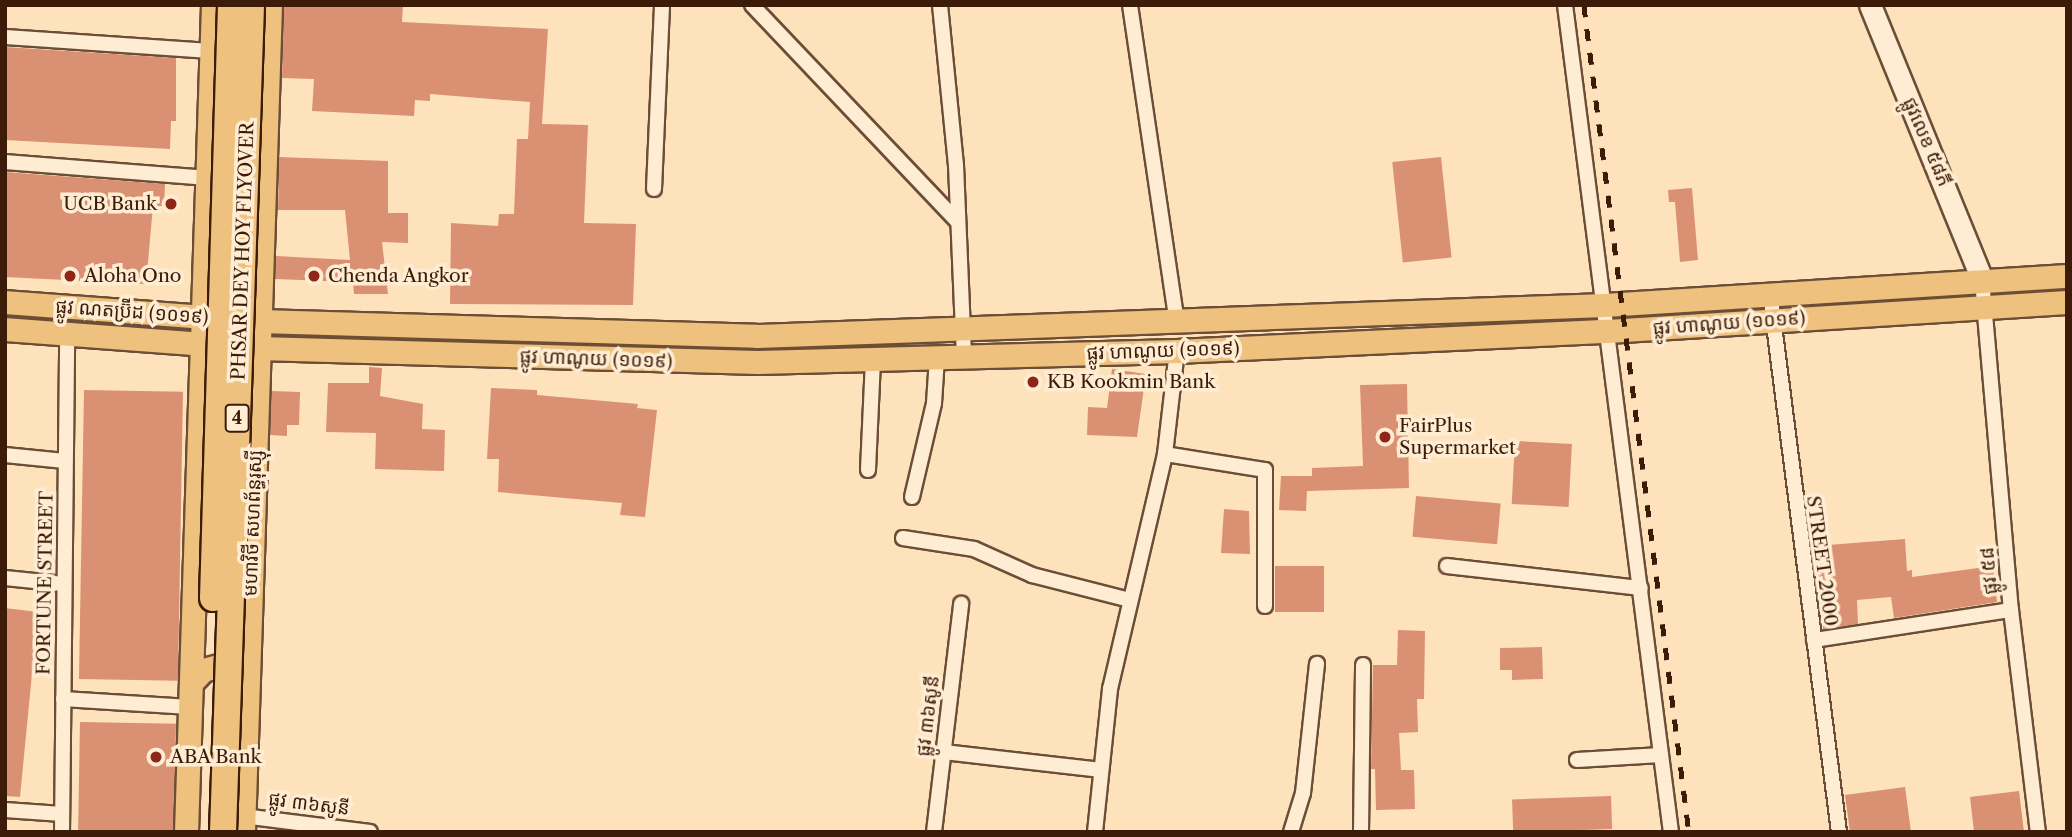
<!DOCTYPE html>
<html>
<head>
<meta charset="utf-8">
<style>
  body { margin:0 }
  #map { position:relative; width:2072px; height:837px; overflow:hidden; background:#fee2bc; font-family:"Libre Caslon Text","Noto Sans Khmer",serif }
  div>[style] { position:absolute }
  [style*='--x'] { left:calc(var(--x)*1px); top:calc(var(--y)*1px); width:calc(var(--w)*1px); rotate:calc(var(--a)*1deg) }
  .building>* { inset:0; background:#da9173; transform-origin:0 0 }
  .roads { filter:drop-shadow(2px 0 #6c4e36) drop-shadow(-2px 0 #6c4e36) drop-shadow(0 2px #6c4e36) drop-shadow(0 -2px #6c4e36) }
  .street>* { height:14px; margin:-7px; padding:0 7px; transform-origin:7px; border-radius:7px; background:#feecd3 }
  .secondary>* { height:21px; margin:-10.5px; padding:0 10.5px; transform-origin:10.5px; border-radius:10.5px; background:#feecd3 }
  .primary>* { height:23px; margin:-11.5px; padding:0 11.5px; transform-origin:11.5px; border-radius:11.5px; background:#efc17e }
  .rail>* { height:4.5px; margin-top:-2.25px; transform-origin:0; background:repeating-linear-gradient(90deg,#3c1c09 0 12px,transparent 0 24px) }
  .bridges { filter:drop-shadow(2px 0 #3c1c09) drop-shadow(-2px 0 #3c1c09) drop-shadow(0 2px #3c1c09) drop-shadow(0 -2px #3c1c09) }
  .highway-bridge>* { height:26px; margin:-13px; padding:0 13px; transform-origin:13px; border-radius:13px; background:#efc17e }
  .dots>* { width:19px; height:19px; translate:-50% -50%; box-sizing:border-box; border:4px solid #feecd3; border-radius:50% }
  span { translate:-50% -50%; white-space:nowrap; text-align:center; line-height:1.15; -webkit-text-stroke:7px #feecd3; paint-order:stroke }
  .shield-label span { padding:2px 5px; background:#feecd3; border:2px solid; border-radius:5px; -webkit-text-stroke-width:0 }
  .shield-label { font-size:18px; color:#3c1c09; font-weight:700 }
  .street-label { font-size:19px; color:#3c1c09 }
  .poi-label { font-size:19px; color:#3c1c09 }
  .right { translate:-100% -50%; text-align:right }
  .left { translate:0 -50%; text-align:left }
  .frame { position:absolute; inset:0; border:7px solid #3c1c09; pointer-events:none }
</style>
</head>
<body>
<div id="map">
  <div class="building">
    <div style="clip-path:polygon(284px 5px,403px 5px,402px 22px,548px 29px,542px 124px,588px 125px,584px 223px,636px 224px,633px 305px,450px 304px,451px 223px,498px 226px,499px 214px,514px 214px,517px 139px,528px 139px,530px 102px,430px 94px,430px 101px,415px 100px,414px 116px,312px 111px,314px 79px,282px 78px)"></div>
    <div style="clip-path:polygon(5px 47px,176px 58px,176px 121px,171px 121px,170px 149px,5px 140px)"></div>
    <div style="clip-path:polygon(279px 157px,388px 161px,388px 213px,408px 213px,408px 243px,382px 242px,388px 294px,354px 294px,353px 282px,275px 279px,276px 256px,350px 260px,345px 210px,278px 210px)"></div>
    <div style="left:1441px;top:157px;width:101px;height:49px;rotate:84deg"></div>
    <div style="clip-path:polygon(5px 172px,165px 184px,164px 206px,153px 206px,146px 284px,5px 277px)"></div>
    <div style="clip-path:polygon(1692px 188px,1698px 260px,1680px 262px,1675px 202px,1669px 202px,1668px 190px)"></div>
    <div style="clip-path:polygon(369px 367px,382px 368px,380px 396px,423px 404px,422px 429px,445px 430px,444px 471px,375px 469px,376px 433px,326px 432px,328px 383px,369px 383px)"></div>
    <div style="clip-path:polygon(1112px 369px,1146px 374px,1137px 437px,1087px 435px,1088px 407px,1107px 408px)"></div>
    <div style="clip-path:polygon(1407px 384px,1409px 488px,1307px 491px,1306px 511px,1279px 510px,1281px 476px,1312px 476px,1312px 468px,1363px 466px,1360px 385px)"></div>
    <div style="clip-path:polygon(491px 388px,537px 390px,537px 395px,638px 404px,637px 408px,657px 410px,645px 517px,620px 515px,622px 503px,498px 492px,499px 459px,487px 459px)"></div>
    <div style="left:84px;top:390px;width:99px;height:289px;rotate:1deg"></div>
    <div style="clip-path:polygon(271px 391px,300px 392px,299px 425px,287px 425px,287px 436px,270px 435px)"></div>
    <div style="left:1515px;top:441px;width:57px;height:63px;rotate:3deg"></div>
    <div style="left:1416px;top:496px;width:85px;height:41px;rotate:5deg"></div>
    <div style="clip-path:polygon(1224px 509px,1249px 511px,1250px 554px,1221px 553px)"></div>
    <div style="clip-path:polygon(1905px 539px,1907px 571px,1912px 570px,1912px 577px,1993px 566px,1997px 602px,1894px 618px,1891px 597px,1857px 600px,1858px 624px,1823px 629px,1823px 576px,1817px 577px,1815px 546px)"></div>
    <div style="left:1275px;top:566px;width:49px;height:46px"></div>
    <div style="clip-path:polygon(5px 608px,38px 612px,20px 797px,5px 796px)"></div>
    <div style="clip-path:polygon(1398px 630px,1425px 631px,1424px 699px,1417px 699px,1418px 732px,1399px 733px,1401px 770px,1414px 770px,1415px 809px,1376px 810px,1375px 769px,1371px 769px,1373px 665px,1397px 665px)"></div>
    <div style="clip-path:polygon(1542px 647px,1543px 679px,1512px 680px,1512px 670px,1500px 670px,1500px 648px)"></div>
    <div style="left:80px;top:722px;width:96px;height:110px;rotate:1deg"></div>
    <div style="clip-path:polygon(1905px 787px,1911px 832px,1850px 832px,1845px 795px)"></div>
    <div style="clip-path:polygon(2019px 791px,2024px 832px,1974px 832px,1970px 797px)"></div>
    <div style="left:1611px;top:796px;width:33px;height:99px;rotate:88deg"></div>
  </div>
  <div class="roads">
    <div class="street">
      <div style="--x:752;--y:5;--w:299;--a:46.5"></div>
      <div style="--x:940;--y:5;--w:161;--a:84.3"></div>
      <div style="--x:956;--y:165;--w:193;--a:87.6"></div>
      <div style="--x:1130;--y:5;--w:322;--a:81.6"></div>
      <div style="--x:1565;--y:5;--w:834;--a:82.7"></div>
      <div style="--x:5;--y:37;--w:206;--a:3.9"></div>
      <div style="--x:5;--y:162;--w:203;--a:4.5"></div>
      <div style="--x:654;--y:189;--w:184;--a:-87.5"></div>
      <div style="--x:1982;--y:280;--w:331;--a:85"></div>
      <div style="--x:2011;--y:610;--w:224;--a:83.1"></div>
      <div style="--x:1770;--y:294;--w:542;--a:82.69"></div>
      <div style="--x:1165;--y:454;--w:101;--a:9.1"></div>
      <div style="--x:1265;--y:470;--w:136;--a:90"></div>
      <div style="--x:5;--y:455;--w:60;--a:5.7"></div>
      <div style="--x:868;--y:470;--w:110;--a:-87.4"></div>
      <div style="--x:912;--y:497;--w:97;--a:-76.8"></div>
      <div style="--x:934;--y:403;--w:45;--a:-86.2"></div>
      <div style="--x:903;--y:538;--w:72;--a:8.8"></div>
      <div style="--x:974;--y:549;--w:64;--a:24.1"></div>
      <div style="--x:1032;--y:575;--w:101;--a:14.3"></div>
      <div style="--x:1447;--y:566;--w:195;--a:6.5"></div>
      <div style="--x:5;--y:578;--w:59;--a:5.8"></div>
      <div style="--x:1814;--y:640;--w:199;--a:-8.7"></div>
      <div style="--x:63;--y:699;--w:127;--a:3.6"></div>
      <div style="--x:944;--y:752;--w:158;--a:6.5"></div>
      <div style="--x:1577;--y:760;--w:84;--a:-3.4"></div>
      <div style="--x:5;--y:810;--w:57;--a:4"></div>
      <div style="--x:243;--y:816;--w:128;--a:7.2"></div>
      <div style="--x:62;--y:832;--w:498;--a:-89.4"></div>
      <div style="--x:934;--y:832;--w:230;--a:-83.2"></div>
      <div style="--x:1095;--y:832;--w:144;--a:-84"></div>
      <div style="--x:1110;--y:689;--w:241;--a:-76.8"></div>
      <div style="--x:1165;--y:454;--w:104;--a:-83.4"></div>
      <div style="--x:1291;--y:832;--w:41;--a:-72.9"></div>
      <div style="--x:1303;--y:793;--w:130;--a:-83.8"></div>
      <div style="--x:1361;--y:832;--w:167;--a:-89.3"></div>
    </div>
    <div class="secondary">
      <div style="--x:1870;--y:5;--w:297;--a:67.8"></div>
    </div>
    <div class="primary">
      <div style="--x:5;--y:302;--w:256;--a:4.3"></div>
      <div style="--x:260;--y:321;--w:496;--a:1.7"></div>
      <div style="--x:756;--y:336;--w:849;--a:-2.09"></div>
      <div style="--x:1604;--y:305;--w:464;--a:-3.6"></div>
      <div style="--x:5;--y:329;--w:254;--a:4.3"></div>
      <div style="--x:258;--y:348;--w:500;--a:1.6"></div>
      <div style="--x:758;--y:362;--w:419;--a:-1.5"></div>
      <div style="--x:1177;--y:351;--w:430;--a:-2.7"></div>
      <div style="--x:1607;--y:331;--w:461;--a:-3.6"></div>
      <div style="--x:191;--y:683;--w:18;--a:-47"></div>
      <div style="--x:203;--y:670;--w:20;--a:-15"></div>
      <div style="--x:222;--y:665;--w:23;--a:31"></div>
      <div style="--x:186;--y:832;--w:827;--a:-88.13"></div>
      <div style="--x:243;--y:832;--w:827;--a:-88.13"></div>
    </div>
  </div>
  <div class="rail">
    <div style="--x:1584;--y:5;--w:834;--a:82.76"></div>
  </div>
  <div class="bridges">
    <div class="highway-bridge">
      <div style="--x:213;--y:598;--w:593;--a:-88.26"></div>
      <div style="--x:223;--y:832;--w:827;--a:-88.06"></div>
    </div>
  </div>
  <div class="dots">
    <div style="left:171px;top:204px;background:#8f2418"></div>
    <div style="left:70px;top:276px;background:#8f2418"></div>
    <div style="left:314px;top:276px;background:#8f2418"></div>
    <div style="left:1033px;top:382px;background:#8f2418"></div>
    <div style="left:1385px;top:437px;background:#8f2418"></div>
    <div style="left:156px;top:757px;background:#8f2418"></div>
  </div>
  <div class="shield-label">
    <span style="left:237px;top:418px">4</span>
  </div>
  <div class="street-label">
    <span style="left:1927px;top:142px;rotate:67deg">ផ្លូវលេខ ៥៨ភី</span>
    <span style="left:243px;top:251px;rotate:-88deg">PHSAR DEY HOY FLYOVER</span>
    <span style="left:132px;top:312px;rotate:4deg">ផ្លូវ ណតប្រ៊ីដ (១០១៩)</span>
    <span style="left:1729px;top:323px;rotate:-4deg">ផ្លូវ ហាណូយ (១០១៩)</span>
    <span style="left:1163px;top:351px;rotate:-2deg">ផ្លូវ ហាណូយ (១០១៩)</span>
    <span style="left:596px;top:359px;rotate:2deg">ផ្លូវ ហាណូយ (១០១៩)</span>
    <span style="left:253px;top:523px;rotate:-88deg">មហាវិថី សហព័ន្ធរុស្ស៊ី</span>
    <span style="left:1822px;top:561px;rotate:82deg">STREET 2000</span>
    <span style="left:1989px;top:571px;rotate:-95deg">ផ្លូវ ៥៨</span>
    <span style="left:45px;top:583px;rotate:-89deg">FORTUNE STREET</span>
    <span style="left:928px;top:716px;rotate:-83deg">ផ្លូវ ៣៦សូនី</span>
    <span style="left:309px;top:804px;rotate:7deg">ផ្លូវ ៣៦សូនី</span>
  </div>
  <div class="poi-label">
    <span class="right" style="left:157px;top:204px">UCB Bank</span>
    <span class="left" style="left:84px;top:276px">Aloha Ono</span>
    <span class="left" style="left:328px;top:276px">Chenda Angkor</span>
    <span class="left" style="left:1047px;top:382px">KB Kookmin Bank</span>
    <span class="left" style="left:1399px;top:437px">FairPlus<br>Supermarket</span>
    <span class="left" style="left:170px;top:757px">ABA Bank</span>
  </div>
  <div class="frame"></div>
</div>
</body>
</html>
